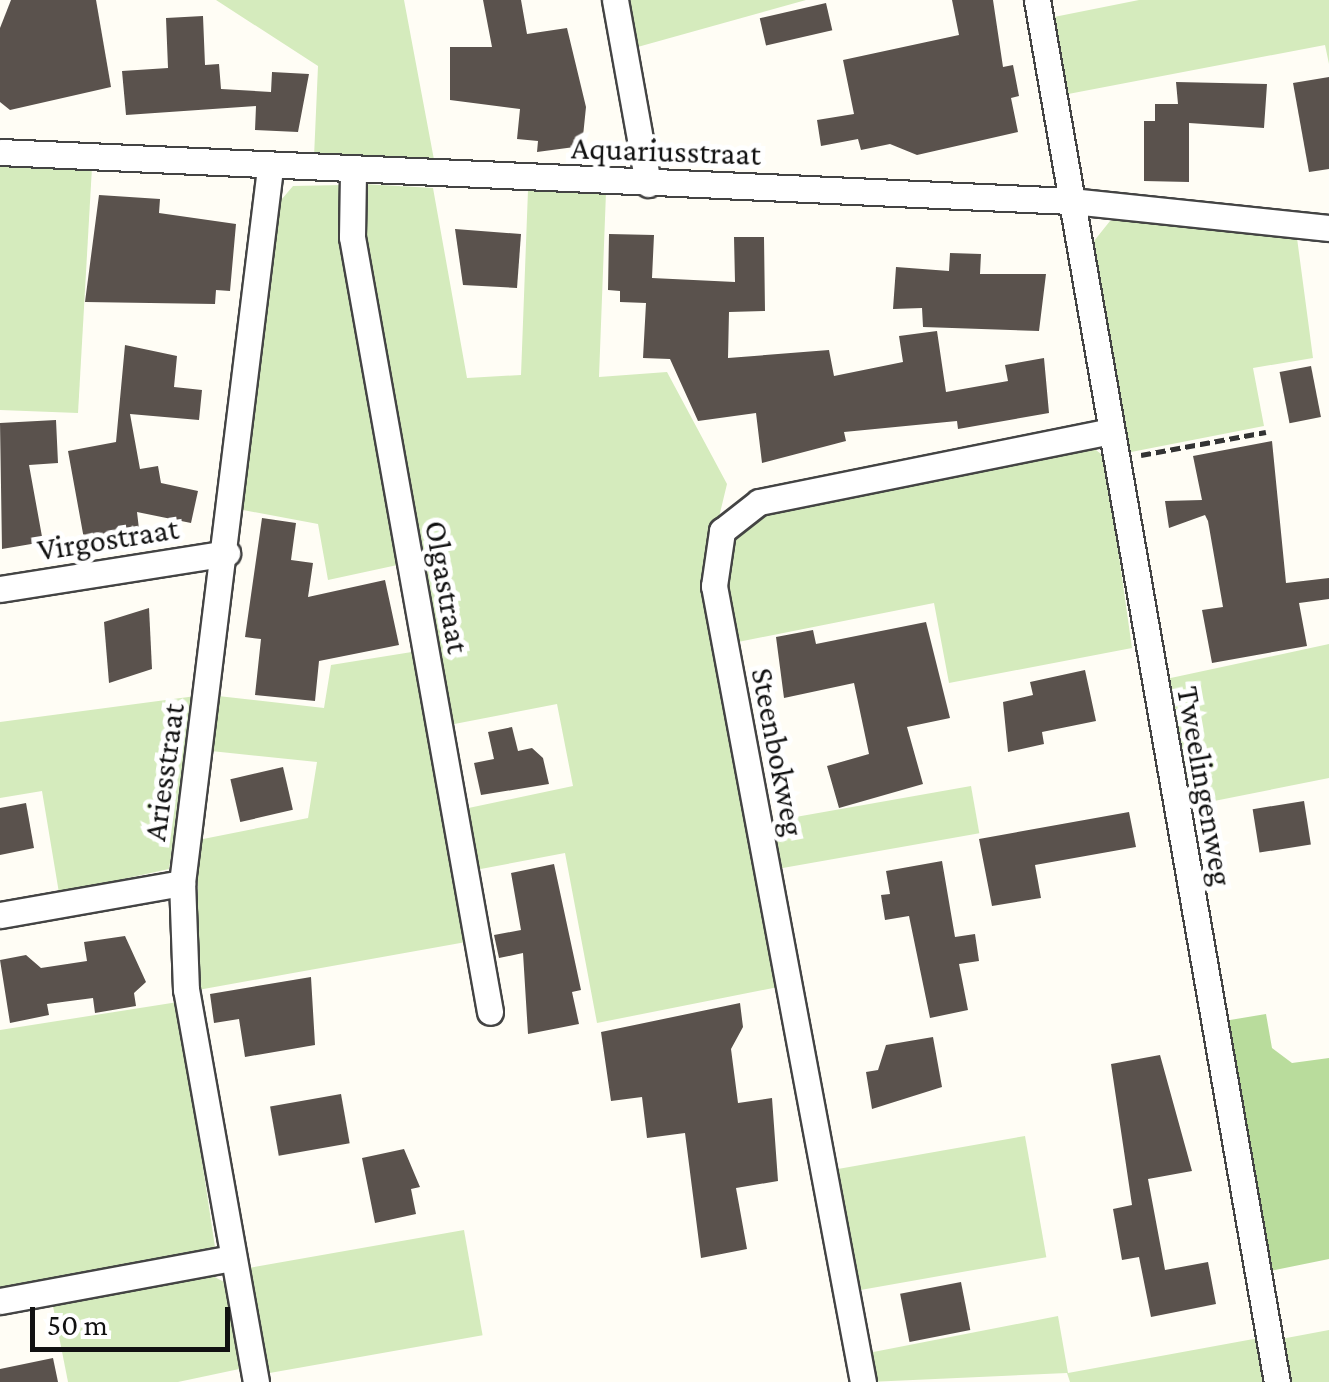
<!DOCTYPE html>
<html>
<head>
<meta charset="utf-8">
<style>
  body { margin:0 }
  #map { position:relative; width:1329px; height:1382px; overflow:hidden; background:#fffdf5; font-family:"Crimson Pro",serif }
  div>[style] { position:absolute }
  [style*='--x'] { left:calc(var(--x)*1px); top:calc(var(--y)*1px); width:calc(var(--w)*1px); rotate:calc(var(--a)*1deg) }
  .green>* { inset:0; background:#d5ebbd; transform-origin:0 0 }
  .forest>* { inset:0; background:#b9dc9c }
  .building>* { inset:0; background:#5a524d; transform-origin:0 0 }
  .path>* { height:5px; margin-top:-2.5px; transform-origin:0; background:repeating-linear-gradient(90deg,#333 0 10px,transparent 0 15px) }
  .roads { filter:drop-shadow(2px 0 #444) drop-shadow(-2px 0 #444) drop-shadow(0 2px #444) drop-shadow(0 -2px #444) }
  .minor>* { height:25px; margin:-12.5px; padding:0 12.5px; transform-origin:12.5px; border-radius:12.5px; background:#fff }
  span { translate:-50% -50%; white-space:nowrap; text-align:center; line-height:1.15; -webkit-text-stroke:10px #fff; paint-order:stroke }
  .street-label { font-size:32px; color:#111 }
  .scale { position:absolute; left:30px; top:1307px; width:200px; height:45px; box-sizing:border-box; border:5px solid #111; border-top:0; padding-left:12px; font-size:30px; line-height:35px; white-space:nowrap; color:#111; -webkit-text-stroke:8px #fff; paint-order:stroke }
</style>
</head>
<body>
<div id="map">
  <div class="green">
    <div style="clip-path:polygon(216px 0,404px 0,435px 165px,314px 157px,318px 66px)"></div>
    <div style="clip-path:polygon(626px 0,806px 0,634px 48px)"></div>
    <div style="clip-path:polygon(1139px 0,1329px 0,1329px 64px,1325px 45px,1063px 95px,1049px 18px)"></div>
    <div style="clip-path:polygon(0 162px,92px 167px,78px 413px,0 410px)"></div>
    <div style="clip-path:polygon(363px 184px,433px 188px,467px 378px,521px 375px,528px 190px,606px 192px,599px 377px,667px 372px,727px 484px,714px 538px,778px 987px,597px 1023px,565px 853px,470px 871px,459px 810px,573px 786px,557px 704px,444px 726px,361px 238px)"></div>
    <div style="clip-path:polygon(343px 185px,402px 564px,328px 580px,318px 524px,243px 510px,276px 206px,293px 186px)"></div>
    <div style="clip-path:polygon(1128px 218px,1297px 238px,1313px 358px,1253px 368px,1264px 426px,1126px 453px,1094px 241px,1110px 221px)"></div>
    <div style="clip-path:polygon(1092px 447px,1105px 457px,1132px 648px,949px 683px,934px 603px,733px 643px,722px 583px,732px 538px,765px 512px)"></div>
    <div style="clip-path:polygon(1329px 644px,1329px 778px,1189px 806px,1166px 679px)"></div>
    <div style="clip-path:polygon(418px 651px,466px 942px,198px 990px,198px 840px,308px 818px,317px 762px,211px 751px,218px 696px,324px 708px,331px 665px)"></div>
    <div style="clip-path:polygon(196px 696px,169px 869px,59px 893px,42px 791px,0 798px,0 722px)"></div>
    <div style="left:971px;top:786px;width:48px;height:204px;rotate:80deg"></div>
    <div style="clip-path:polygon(178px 1002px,215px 1247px,0 1295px,0 1030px)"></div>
    <div style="left:1025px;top:1136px;width:123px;height:203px;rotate:80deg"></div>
    <div style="left:464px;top:1230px;width:107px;height:222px;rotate:80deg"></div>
    <div style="clip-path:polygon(209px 1274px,226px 1283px,244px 1368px,178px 1382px,68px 1382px,52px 1301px)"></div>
    <div style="clip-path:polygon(1058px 1316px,1068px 1373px,1259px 1338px,1267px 1382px,1070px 1382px,1067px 1373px,869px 1382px,863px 1354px)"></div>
    <div style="clip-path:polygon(1329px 1330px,1329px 1382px,1289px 1382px,1281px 1339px)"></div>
  </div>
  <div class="forest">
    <div style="clip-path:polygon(1266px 1014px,1272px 1048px,1292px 1063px,1329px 1058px,1329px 1259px,1270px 1271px,1224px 1021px)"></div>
  </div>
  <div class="building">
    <div style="clip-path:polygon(11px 0,96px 0,111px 87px,10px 110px,0 102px,0 28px)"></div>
    <div style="clip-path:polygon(483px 0,521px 0,527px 34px,567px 28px,586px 107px,582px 146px,537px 152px,538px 141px,517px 139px,520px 109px,450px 100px,450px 47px,492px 47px)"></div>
    <div style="clip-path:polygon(952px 0,993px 0,1003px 67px,1013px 65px,1019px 96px,1011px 98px,1018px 132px,917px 155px,890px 144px,861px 150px,858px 139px,821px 146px,817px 120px,854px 114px,843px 60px,959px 35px)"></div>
    <div style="left:826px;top:3px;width:28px;height:68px;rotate:77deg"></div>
    <div style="clip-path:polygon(203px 16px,205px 65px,219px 64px,221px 89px,271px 92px,272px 72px,309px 74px,298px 132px,255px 130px,256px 106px,126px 115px,122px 71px,168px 68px,166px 18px)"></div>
    <div style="clip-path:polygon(1329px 77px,1329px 169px,1309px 172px,1293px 83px)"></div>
    <div style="clip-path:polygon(1176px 82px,1267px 84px,1264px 128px,1189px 123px,1189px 182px,1144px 181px,1144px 121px,1155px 121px,1155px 104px,1178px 104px)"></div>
    <div style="clip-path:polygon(99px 195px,160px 199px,159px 213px,236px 224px,230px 291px,216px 290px,215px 304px,85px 302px)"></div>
    <div style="clip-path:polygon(455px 229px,521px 234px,517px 288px,463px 285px)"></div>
    <div style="clip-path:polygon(609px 234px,654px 235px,652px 278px,735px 282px,734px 237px,764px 237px,765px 311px,729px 312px,728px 358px,829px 350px,834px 376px,903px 362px,899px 336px,937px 331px,946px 392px,1008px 381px,1005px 365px,1044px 358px,1049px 413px,958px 429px,957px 421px,844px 432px,846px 441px,762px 463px,756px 413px,698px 421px,670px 359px,643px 358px,646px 303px,620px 302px,620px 291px,608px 290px)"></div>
    <div style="clip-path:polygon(950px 253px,981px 254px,980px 274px,1046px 274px,1039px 331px,923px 327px,922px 308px,893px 309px,896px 267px,949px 271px)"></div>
    <div style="clip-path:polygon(125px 345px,177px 356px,174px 387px,202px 390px,199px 420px,130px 414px,140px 469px,158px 466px,161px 483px,198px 491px,191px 523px,137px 512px,139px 529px,84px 539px,68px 451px,116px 442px)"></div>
    <div style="left:1311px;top:366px;width:52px;height:32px;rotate:79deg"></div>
    <div style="clip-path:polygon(56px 420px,58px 463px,29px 465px,43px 542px,2px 549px,0 423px)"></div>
    <div style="clip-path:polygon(1272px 441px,1286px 583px,1329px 578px,1329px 599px,1299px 603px,1307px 646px,1212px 663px,1202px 610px,1223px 607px,1208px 521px,1205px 515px,1169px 528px,1165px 501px,1202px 500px,1193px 456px)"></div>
    <div style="clip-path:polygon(262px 518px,296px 523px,291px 560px,313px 563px,308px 597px,385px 580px,399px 645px,319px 661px,315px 701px,255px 695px,261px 639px,245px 637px)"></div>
    <div style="clip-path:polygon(149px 608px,152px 669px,109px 683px,104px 622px)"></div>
    <div style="clip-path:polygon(926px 622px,950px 718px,907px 727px,923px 784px,839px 808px,827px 766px,869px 754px,854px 683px,784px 698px,776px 637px,813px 630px,816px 644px)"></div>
    <div style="clip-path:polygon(1085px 670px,1096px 721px,1042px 732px,1044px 744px,1008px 752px,1003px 702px,1033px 695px,1030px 682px)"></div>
    <div style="clip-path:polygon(512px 727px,518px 751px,532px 748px,543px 758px,549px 784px,481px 795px,474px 763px,494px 759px,488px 732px)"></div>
    <div style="left:283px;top:767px;width:44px;height:54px;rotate:77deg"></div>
    <div style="left:1304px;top:801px;width:44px;height:52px;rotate:81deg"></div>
    <div style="clip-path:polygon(26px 803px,34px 848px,0 855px,0 808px)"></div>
    <div style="clip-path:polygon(1129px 812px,1136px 847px,1035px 865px,1041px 898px,992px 906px,979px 839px)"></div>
    <div style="clip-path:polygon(942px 861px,955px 937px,975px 934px,979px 961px,959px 964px,968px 1010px,930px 1018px,909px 916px,885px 920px,881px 895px,890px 894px,886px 871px)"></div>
    <div style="clip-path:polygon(554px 864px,581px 990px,572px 992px,579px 1024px,528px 1034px,523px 953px,499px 958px,494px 935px,521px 930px,511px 873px)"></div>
    <div style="clip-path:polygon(125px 936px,146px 982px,134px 993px,136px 1006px,95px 1013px,93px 998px,47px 1004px,49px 1015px,10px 1023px,0 960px,26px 955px,41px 968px,87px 961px,84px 942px)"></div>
    <div style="clip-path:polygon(311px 977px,315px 1045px,245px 1057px,239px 1019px,214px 1023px,210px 994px)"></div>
    <div style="clip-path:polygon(740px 1003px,743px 1027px,731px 1049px,738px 1103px,772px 1098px,778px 1181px,736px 1188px,747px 1249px,701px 1258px,685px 1133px,647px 1138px,642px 1097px,611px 1101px,601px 1032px)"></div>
    <div style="clip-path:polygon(933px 1037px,942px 1087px,872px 1109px,866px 1072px,878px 1070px,886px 1045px)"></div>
    <div style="clip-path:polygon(1160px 1055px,1192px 1171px,1148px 1179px,1165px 1270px,1208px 1262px,1216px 1304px,1151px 1317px,1139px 1257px,1122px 1260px,1113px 1209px,1132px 1205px,1111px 1064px)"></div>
    <div style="left:341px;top:1094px;width:50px;height:72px;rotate:80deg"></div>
    <div style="clip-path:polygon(404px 1149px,420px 1187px,411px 1189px,416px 1214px,375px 1223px,362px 1158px)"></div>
    <div style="left:961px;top:1282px;width:49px;height:62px;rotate:79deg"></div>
    <div style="clip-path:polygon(53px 1358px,58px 1382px,0 1382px,0 1369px)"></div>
  </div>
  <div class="path">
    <div style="--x:1141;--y:455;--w:127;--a:-10.4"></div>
  </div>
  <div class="roads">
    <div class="minor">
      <div style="--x:615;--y:0;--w:187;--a:79.8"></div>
      <div style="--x:1037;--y:0;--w:1403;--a:80.15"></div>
      <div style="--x:0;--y:152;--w:1072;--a:2.62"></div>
      <div style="--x:1071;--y:201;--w:259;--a:6"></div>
      <div style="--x:353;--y:173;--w:64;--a:90.9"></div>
      <div style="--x:352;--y:237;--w:787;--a:79.9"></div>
      <div style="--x:0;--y:589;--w:230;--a:-9"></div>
      <div style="--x:0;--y:915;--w:185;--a:-10"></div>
      <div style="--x:0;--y:1301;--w:237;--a:-10.5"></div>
      <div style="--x:256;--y:1382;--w:398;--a:-100.1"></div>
      <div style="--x:186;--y:990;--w:107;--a:-92.1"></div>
      <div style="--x:182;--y:883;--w:720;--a:-82.98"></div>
      <div style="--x:863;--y:1382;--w:810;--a:-100.6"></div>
      <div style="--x:714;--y:586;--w:56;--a:-81.7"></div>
      <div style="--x:722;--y:531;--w:47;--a:-38.1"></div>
      <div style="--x:759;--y:502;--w:358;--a:-11.4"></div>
    </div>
  </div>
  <div class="street-label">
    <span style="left:666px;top:151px;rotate:2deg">Aquariusstraat</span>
    <span style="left:108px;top:539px;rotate:-9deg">Virgostraat</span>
    <span style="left:447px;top:587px;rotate:80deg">Olgastraat</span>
    <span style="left:778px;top:752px;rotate:79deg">Steenbokweg</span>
    <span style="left:164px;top:772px;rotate:-82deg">Ariesstraat</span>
    <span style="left:1205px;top:786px;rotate:80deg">Tweelingenweg</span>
  </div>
  <div class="scale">50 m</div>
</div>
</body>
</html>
